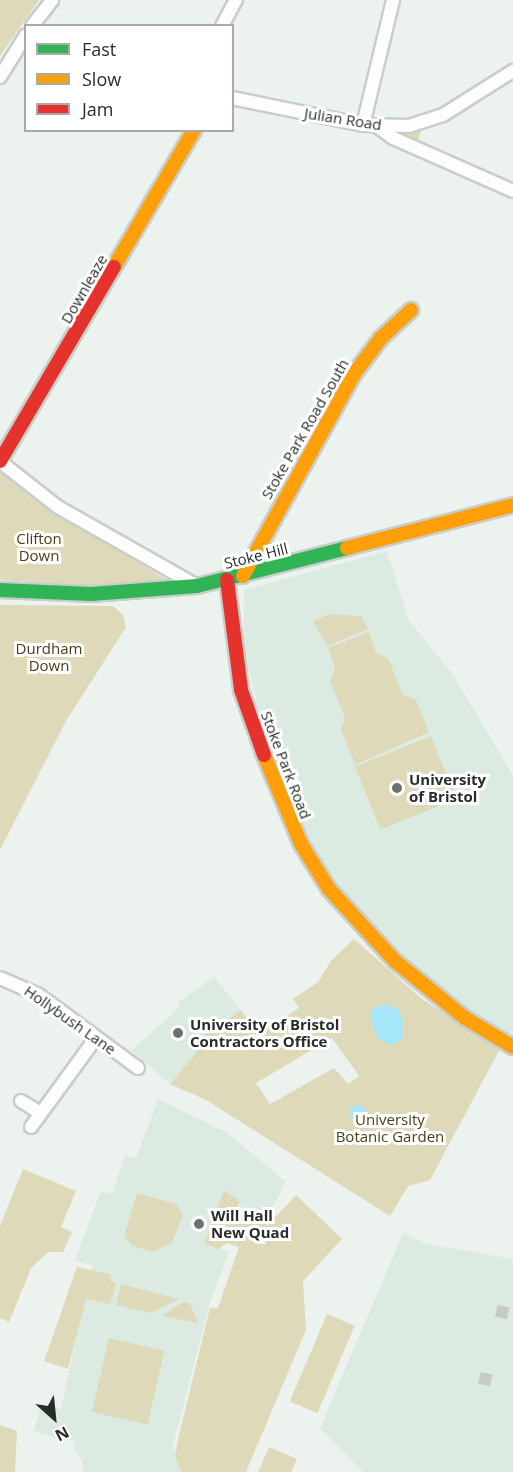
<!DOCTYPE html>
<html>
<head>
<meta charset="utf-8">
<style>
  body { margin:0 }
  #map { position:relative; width:513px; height:1472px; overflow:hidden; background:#ecf2ee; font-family:"Open Sans",sans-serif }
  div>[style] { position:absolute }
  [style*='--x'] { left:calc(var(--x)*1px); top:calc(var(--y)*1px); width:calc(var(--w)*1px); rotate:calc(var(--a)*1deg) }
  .built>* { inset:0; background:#dcebe2 }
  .green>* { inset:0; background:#dedab9; transform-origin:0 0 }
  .water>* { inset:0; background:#a5e6f8 }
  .round { border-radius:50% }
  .street-tunnel>* { height:12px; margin-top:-6px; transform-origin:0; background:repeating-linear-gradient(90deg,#c5cbc7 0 12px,transparent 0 18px) }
  .roads { filter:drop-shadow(2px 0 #c9ceca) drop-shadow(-2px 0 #c9ceca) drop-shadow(0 2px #c9ceca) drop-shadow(0 -2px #c9ceca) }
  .street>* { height:12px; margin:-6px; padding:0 6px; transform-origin:6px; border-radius:6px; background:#fcfdfc }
  .fast>* { height:14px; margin:-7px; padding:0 7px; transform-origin:7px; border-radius:7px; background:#30b455 }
  .slow>* { height:14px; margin:-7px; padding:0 7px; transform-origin:7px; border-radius:7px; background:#ff9f0a }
  .jam>* { height:14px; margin:-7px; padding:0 7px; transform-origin:7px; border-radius:7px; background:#e5322d }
  .dots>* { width:16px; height:16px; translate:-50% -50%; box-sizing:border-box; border:3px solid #fff; border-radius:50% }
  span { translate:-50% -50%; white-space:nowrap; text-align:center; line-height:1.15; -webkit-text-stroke:6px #fff; paint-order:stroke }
  .street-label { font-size:15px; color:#272d29 }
  .park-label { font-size:15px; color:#483f16 }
  .poi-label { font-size:15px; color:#272d29; font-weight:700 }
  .left { translate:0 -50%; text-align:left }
  .legend { position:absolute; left:24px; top:24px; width:210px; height:108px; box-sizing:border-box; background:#fff; border:2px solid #a9aba9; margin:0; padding:8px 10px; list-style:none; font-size:18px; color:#272d29 }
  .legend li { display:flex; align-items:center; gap:12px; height:30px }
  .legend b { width:30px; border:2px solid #a9aba9 }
  .north { position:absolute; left:24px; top:1388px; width:60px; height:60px; -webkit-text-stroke:4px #fff; paint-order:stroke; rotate:153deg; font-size:16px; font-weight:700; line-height:24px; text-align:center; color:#272d29 }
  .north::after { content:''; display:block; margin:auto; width:21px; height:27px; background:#272d29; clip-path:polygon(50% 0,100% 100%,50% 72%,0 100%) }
</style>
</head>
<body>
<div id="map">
  <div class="built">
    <div style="clip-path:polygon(387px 551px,409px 621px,454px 676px,513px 776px,513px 1037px,449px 1001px,408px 966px,331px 878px,285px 799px,270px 758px,243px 646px,244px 590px)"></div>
    <div style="clip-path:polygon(214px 977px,241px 1010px,203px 1036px,207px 1041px,170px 1084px,131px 1050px,173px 1014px,179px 1007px,178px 1002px)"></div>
    <div style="clip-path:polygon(158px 1099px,226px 1132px,286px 1182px,264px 1223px,237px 1210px,224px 1190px,204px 1244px,229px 1252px,210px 1303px,172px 1449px,190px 1453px,185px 1472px,88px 1472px,83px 1471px,82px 1459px,74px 1450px,75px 1442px,34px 1432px,41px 1404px,61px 1409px,92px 1265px,75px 1260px,101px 1191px,112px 1194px,125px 1155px,136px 1158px)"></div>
    <div style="clip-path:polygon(403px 1233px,427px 1244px,513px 1259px,513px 1472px,363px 1472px,320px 1428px)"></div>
  </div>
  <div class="green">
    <div style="clip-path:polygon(0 0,39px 0,0 56px)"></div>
    <div style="clip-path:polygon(421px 130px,417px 145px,395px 135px)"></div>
    <div style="clip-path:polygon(0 469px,67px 520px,167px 580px,101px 586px,0 580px)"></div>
    <div style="clip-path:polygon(0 605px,113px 606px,123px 615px,126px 627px,66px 721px,0 850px)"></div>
    <div style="clip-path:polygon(329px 614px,361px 616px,368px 629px,327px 646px,313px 621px)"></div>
    <div style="clip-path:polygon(369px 632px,376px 653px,388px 658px,403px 695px,416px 700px,429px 732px,355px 765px,341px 730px,345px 718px,330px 681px,335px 669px,328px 648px)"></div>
    <div style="left:431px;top:736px;width:68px;height:82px;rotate:68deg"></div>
    <div style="clip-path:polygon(evenodd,354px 939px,422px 999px,500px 1049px,430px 1180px,408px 1186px,390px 1216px,206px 1100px,170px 1084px,206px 1041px,203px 1036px,241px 1010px,259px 1034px,299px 1008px,293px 999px,318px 982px,331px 961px,354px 939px,332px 1038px,359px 1076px,348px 1084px,334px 1068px,270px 1104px,256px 1083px,332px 1038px)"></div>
    <div style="clip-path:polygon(23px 1169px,76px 1191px,61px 1227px,72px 1232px,63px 1252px,48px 1252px,31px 1268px,9px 1322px,0 1318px,0 1226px)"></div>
    <div style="clip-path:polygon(224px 1190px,239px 1201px,237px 1210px,268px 1225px,296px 1195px,342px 1239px,303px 1281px,306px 1330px,246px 1472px,181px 1472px,175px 1456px,179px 1435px,210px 1308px,218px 1308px,239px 1247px,227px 1243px,219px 1249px,204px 1244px)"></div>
    <div style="clip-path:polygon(137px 1193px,176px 1204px,183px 1215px,172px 1242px,153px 1252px,132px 1246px,124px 1236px)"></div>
    <div style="clip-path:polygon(77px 1267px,110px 1274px,111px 1281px,116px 1284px,110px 1304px,86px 1299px,68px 1369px,44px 1361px)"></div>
    <div style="clip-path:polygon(121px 1284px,179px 1299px,151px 1313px,116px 1305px)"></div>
    <div style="clip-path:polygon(183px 1302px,190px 1303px,198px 1323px,162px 1316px)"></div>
    <div style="left:327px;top:1314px;width:30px;height:95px;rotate:23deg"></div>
    <div style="left:109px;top:1338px;width:57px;height:76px;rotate:13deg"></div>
    <div style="clip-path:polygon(0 1425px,17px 1431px,15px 1472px,0 1472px)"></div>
    <div style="clip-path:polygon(269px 1447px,297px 1459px,291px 1472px,258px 1472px)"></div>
  </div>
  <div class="water">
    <div style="clip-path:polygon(386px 1004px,398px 1009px,403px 1021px,402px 1040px,389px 1045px,377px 1037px,370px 1016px,373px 1009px)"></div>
    <div class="round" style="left:350px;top:1105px;width:16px;height:16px"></div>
  </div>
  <div class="street-tunnel">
    <div style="--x:501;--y:1318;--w:14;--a:-78"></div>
    <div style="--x:484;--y:1385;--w:17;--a:-77"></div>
  </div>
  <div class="roads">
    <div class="street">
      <div style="--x:32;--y:26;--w:33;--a:-52"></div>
      <div style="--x:222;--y:26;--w:30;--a:-62"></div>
      <div style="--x:0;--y:77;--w:49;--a:-58.2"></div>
      <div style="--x:232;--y:98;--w:134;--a:11.6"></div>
      <div style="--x:363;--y:125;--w:46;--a:1.2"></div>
      <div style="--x:409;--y:126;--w:36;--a:-18"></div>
      <div style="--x:443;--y:115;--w:83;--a:-32.2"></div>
      <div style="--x:363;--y:125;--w:129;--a:-76.5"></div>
      <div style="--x:378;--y:127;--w:19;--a:36"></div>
      <div style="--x:393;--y:138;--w:131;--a:23.8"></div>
      <div style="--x:2;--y:463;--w:71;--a:38.2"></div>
      <div style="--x:58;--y:507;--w:160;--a:29.6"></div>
      <div style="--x:0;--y:978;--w:43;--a:23.6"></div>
      <div style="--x:39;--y:995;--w:123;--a:36.4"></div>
      <div style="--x:21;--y:1101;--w:22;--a:32"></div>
      <div style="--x:31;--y:1127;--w:110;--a:-53.9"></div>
    </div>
    <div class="fast">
      <div style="--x:0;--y:590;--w:91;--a:2.5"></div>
      <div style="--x:91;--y:594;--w:106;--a:-4.3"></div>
      <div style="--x:197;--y:586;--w:155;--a:-14.2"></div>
    </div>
    <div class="slow">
      <div style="--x:114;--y:267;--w:159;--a:-59.7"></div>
      <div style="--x:347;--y:548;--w:171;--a:-14.5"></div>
      <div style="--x:243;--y:576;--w:230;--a:-61.2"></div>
      <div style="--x:354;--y:374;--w:45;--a:-53.1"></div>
      <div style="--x:381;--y:338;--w:41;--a:-43"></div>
      <div style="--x:264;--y:755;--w:96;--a:67.4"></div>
      <div style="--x:301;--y:844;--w:53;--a:58.1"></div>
      <div style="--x:329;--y:889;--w:98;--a:47.5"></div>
      <div style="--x:395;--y:961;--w:90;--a:39.2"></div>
      <div style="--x:465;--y:1018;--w:56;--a:31.1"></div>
    </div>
    <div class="jam">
      <div style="--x:0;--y:461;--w:225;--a:-59.6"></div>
      <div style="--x:227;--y:580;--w:111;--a:82.7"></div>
      <div style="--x:241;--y:690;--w:69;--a:70.5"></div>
    </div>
  </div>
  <div class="dots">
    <div style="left:397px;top:788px;background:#6c726e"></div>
    <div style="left:178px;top:1033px;background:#6c726e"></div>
    <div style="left:199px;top:1224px;background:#6c726e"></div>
  </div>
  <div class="street-label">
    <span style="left:343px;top:119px;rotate:9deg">Julian Road</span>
    <span style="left:84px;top:289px;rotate:-60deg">Downleaze</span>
    <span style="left:305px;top:429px;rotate:-60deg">Stoke Park Road South</span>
    <span style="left:256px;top:556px;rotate:-14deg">Stoke Hill</span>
    <span style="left:286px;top:765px;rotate:69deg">Stoke Park Road</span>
    <span style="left:70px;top:1020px;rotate:35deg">Hollybush Lane</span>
  </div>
  <div class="park-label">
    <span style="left:39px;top:547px">Clifton<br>Down</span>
    <span style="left:49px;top:657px">Durdham<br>Down</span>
    <span style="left:390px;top:1128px">University<br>Botanic Garden</span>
  </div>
  <div class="poi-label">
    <span class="left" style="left:409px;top:788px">University<br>of Bristol</span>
    <span class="left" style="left:190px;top:1033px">University of Bristol<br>Contractors Office</span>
    <span class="left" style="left:211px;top:1224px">Will Hall<br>New Quad</span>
  </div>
  <ul class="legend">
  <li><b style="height:8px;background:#30b455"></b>Fast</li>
  <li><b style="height:8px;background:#ff9f0a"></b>Slow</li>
  <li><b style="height:8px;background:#e5322d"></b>Jam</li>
  </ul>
  <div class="north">N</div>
</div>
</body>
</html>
